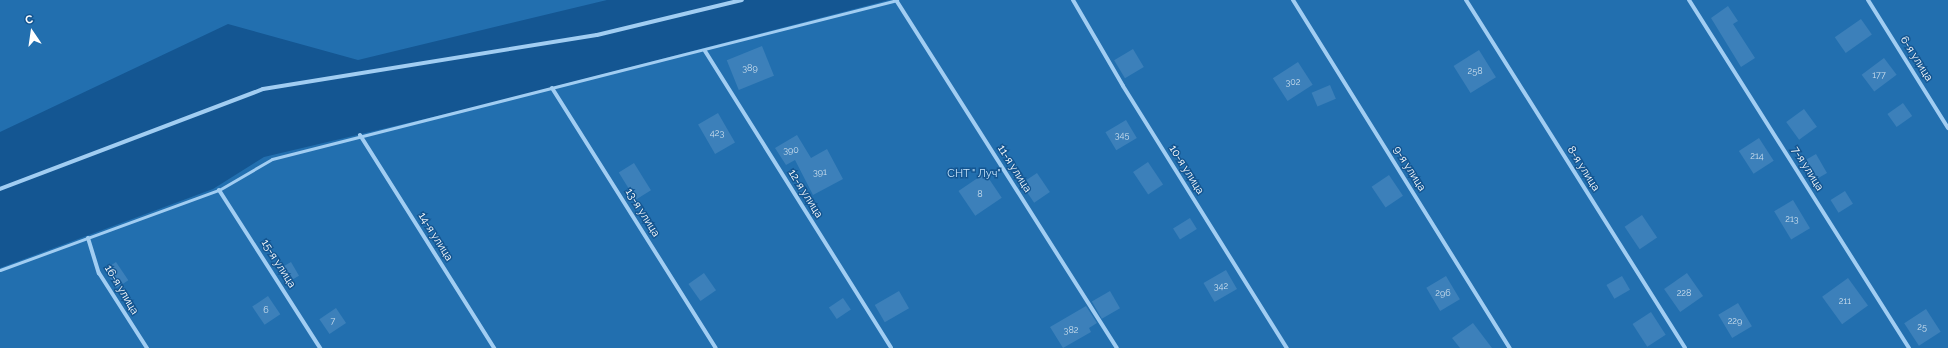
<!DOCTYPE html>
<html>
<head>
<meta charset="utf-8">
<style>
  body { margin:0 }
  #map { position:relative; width:1948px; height:348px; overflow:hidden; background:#145692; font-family:Raleway,sans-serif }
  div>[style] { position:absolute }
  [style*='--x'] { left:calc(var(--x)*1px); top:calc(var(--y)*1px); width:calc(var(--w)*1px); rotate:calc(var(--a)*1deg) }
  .green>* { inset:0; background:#226faf }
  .building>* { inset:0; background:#3c80ba; transform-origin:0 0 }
  .lane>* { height:3px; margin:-1.5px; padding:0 1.5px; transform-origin:1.5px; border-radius:1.5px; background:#a1cdf2 }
  .street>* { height:4px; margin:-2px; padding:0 2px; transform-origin:2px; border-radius:2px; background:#a1cdf2 }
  span { translate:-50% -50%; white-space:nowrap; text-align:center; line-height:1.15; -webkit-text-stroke:3px #145692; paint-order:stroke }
  .number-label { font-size:9px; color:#cedfee }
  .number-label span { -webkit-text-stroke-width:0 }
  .street-label { font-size:11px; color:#fff }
  .park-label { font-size:11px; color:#c8e5fc }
  .north { position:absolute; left:12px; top:12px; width:40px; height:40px; -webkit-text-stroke:3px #145692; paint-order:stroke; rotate:347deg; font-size:11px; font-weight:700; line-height:16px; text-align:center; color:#fff }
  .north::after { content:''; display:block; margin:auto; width:14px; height:18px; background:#fff; clip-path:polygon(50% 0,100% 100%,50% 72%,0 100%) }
</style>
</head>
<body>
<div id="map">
  <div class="green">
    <div style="clip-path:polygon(0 0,607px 0,358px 60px,228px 24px,0 132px)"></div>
    <div style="clip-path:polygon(889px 0,1948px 0,1948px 348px,0 348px,0 268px,213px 189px,264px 157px,488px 104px)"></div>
  </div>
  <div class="building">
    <div style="clip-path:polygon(1728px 6px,1738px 21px,1733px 24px,1755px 58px,1741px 67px,1711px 18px)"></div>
    <div style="left:1861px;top:19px;width:19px;height:32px;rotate:55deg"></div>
    <div style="left:762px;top:46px;width:32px;height:38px;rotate:68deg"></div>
    <div style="left:1133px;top:49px;width:21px;height:22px;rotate:59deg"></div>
    <div style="left:1479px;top:50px;width:32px;height:30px;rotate:58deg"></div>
    <div style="left:1884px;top:58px;width:21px;height:28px;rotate:53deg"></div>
    <div style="left:1298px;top:62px;width:27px;height:30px;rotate:57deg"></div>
    <div style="left:1330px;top:85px;width:15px;height:20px;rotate:67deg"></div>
    <div style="left:1903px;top:103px;width:16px;height:19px;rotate:55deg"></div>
    <div style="left:1804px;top:109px;width:22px;height:22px;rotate:54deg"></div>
    <div style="left:718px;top:113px;width:34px;height:23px;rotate:60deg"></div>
    <div style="left:1126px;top:120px;width:21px;height:24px;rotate:59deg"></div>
    <div style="clip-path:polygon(797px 135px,811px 158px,827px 149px,843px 179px,813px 195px,795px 160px,786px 165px,775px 148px)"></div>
    <div style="left:1759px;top:138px;width:27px;height:24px;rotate:57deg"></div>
    <div style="left:1816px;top:154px;width:22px;height:16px;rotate:60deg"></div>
    <div style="left:1148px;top:162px;width:27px;height:18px;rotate:56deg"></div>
    <div style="left:634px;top:163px;width:32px;height:18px;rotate:58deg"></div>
    <div style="left:985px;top:173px;width:30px;height:32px;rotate:56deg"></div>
    <div style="left:1037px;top:173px;width:23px;height:19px;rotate:56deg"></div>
    <div style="left:1389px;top:175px;width:25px;height:21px;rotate:56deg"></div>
    <div style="left:1845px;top:191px;width:15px;height:17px;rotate:58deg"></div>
    <div style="left:1793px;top:200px;width:33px;height:22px;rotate:59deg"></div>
    <div style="left:1642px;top:215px;width:27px;height:21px;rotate:56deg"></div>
    <div style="left:1190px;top:218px;width:13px;height:20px;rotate:58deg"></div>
    <div style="left:116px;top:262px;width:22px;height:14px;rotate:56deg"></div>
    <div style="left:291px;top:262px;width:16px;height:15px;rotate:60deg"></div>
    <div style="left:1226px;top:270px;width:22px;height:26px;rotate:60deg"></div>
    <div style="left:704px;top:273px;width:21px;height:19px;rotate:55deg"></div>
    <div style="left:1687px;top:273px;width:28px;height:28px;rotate:55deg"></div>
    <div style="left:1446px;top:276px;width:27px;height:23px;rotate:59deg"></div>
    <div style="left:1622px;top:276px;width:16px;height:18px;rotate:60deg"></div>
    <div style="left:1848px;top:278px;width:34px;height:32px;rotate:54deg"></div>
    <div style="left:899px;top:291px;width:20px;height:28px;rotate:60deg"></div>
    <div style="left:1110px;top:291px;width:20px;height:21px;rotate:60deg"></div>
    <div style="left:268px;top:296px;width:22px;height:19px;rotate:56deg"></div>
    <div style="left:843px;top:298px;width:14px;height:17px;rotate:56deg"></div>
    <div style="left:1738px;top:303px;width:27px;height:23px;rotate:59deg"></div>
    <div style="clip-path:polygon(1086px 306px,1097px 323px,1089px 328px,1091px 332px,1063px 348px,1050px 327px)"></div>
    <div style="left:336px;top:308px;width:18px;height:20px;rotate:56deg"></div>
    <div style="left:1926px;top:309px;width:27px;height:26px;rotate:57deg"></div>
    <div style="left:1651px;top:312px;width:27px;height:22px;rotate:57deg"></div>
    <div style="clip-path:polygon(1473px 323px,1492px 348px,1460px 348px,1452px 338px)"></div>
  </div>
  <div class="lane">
    <div style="--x:0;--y:270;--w:233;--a:-20.1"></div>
    <div style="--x:219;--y:190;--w:61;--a:-30.3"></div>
    <div style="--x:272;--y:159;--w:645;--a:-14.27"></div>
  </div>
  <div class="street">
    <div style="--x:896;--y:0;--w:412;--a:57.6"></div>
    <div style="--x:1073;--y:0;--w:99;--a:59.8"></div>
    <div style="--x:1123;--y:86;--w:309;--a:58"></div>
    <div style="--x:1293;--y:0;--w:410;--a:58.1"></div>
    <div style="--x:1466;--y:0;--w:411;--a:57.8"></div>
    <div style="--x:1689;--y:0;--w:412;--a:57.7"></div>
    <div style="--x:1868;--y:0;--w:151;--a:58"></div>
    <div style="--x:705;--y:51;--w:350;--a:57.9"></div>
    <div style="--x:552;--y:88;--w:307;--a:57.8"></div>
    <div style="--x:360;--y:135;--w:252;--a:57.8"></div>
    <div style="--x:0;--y:189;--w:281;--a:-20.8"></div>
    <div style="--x:263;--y:89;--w:338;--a:-9.2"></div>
    <div style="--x:597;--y:35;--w:149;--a:-13.6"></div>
    <div style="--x:219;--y:190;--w:188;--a:57.4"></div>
    <div style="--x:88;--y:238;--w:37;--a:73"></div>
    <div style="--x:99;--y:273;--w:89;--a:57.4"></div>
  </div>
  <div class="number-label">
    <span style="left:750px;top:68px">389</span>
    <span style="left:1475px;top:71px">258</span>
    <span style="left:1879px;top:75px">177</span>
    <span style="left:1293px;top:82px">302</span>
    <span style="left:717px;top:133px">423</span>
    <span style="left:1122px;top:135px">345</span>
    <span style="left:791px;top:150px">390</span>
    <span style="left:1757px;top:156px">214</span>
    <span style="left:820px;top:172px">391</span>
    <span style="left:980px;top:194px">8</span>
    <span style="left:1792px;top:219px">213</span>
    <span style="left:1221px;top:286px">342</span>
    <span style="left:1443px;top:293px">296</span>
    <span style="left:1684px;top:293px">228</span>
    <span style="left:1845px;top:301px">211</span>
    <span style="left:266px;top:310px">6</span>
    <span style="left:333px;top:321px">7</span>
    <span style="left:1735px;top:321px">229</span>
    <span style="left:1922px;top:327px">25</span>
    <span style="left:1071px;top:330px">382</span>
  </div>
  <div class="street-label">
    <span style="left:1916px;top:59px;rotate:58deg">6-я улица</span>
    <span style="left:1014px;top:169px;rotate:58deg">11-я улица</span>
    <span style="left:1409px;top:169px;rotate:58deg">9-я улица</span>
    <span style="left:1583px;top:169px;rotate:58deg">8-я улица</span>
    <span style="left:1807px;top:169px;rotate:58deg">7-я улица</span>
    <span style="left:1186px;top:170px;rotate:58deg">10-я улица</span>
    <span style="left:805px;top:194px;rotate:58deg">12-я улица</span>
    <span style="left:642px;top:213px;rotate:58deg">13-я улица</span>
    <span style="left:435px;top:237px;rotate:58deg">14-я улица</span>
    <span style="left:278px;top:264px;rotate:58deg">15-я улица</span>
    <span style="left:121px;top:290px;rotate:59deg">16-я улица</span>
  </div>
  <div class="park-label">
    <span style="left:974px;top:174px">СНТ " Луч"</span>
  </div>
  <div class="north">С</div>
</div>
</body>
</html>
